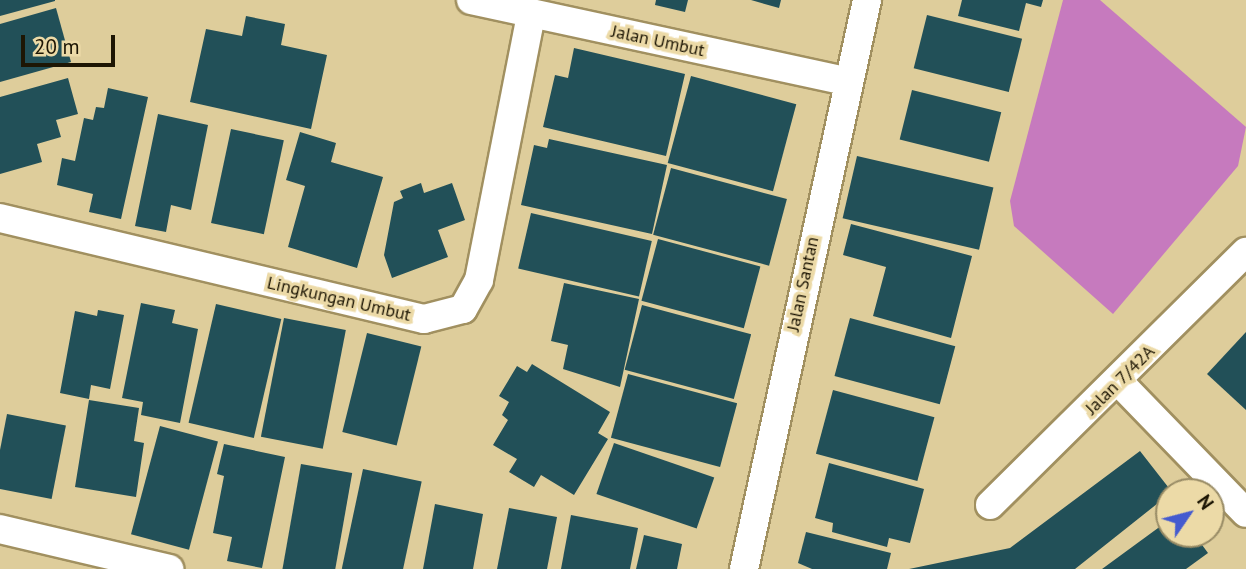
<!DOCTYPE html>
<html>
<head>
<meta charset="utf-8">
<style>
  body { margin:0 }
  #map { position:relative; width:1246px; height:569px; overflow:hidden; background:#decd9b; font-family:"PT Sans",sans-serif }
  div>[style] { position:absolute }
  [style*='--x'] { left:calc(var(--x)*1px); top:calc(var(--y)*1px); width:calc(var(--w)*1px); rotate:calc(var(--a)*1deg) }
  .water>* { inset:0; background:#c67abe }
  .building>* { inset:0; background:#225058; transform-origin:0 0 }
  .roads { filter:drop-shadow(2px 0 #a19060) drop-shadow(-2px 0 #a19060) drop-shadow(0 2px #a19060) drop-shadow(0 -2px #a19060) }
  .street>* { height:28px; margin:-14px; padding:0 14px; transform-origin:14px; border-radius:14px; background:#fff }
  span { translate:-50% -50%; white-space:nowrap; text-align:center; line-height:1.15; -webkit-text-stroke:7px #ecdaa7; paint-order:stroke }
  .street-label { font-size:18px; color:#1d1604 }
  .north { position:absolute; left:1155px; top:478px; width:70px; height:70px; box-sizing:border-box; background:#ecdaa7; border:2px solid #998c66; border-radius:50%; rotate:55deg; font-size:19px; font-weight:700; line-height:28px; text-align:center; color:#1d1604 }
  .north::after { content:''; display:block; margin:auto; width:24px; height:32px; background:#455bcf; clip-path:polygon(50% 0,100% 100%,50% 72%,0 100%) }
  .scale { position:absolute; left:21px; top:35px; width:94px; height:32px; box-sizing:border-box; border:4px solid #1d1604; border-top:0; padding-left:9px; font-size:21px; line-height:24px; white-space:nowrap; color:#1d1604; -webkit-text-stroke:5px #ecdaa7; paint-order:stroke }
</style>
</head>
<body>
<div id="map">
  <div class="water">
    <div style="clip-path:polygon(1063px 0,1100px 0,1246px 127px,1238px 166px,1113px 314px,1014px 226px,1010px 201px)"></div>
  </div>
  <div class="building">
    <div style="clip-path:polygon(0 0,55px 0,55px 1px,0 16px)"></div>
    <div style="clip-path:polygon(656px 0,688px 0,685px 12px,655px 5px)"></div>
    <div style="clip-path:polygon(751px 0,781px 0,779px 8px)"></div>
    <div style="clip-path:polygon(962px 0,1043px 0,1041px 7px,1026px 3px,1019px 31px,958px 16px)"></div>
    <div style="clip-path:polygon(56px 8px,71px 62px,0 82px,0 24px)"></div>
    <div style="left:927px;top:15px;width:98px;height:55px;rotate:14deg"></div>
    <div style="clip-path:polygon(246px 16px,285px 24px,281px 45px,327px 55px,311px 129px,190px 102px,206px 29px,242px 36px)"></div>
    <div style="clip-path:polygon(574px 48px,685px 74px,666px 156px,543px 127px,555px 75px,568px 78px)"></div>
    <div style="left:691px;top:76px;width:109px;height:90px;rotate:15deg"></div>
    <div style="clip-path:polygon(68px 78px,78px 114px,56px 120px,61px 137px,37px 144px,42px 162px,0 174px,0 97px)"></div>
    <div style="clip-path:polygon(108px 88px,148px 97px,121px 219px,89px 212px,93px 194px,57px 185px,62px 158px,75px 161px,84px 118px,93px 120px,96px 107px,104px 108px)"></div>
    <div style="left:912px;top:90px;width:92px;height:51px;rotate:14deg"></div>
    <div style="clip-path:polygon(158px 114px,208px 125px,191px 210px,171px 205px,166px 232px,135px 226px)"></div>
    <div style="left:231px;top:129px;width:54px;height:96px;rotate:12deg"></div>
    <div style="clip-path:polygon(300px 132px,336px 143px,331px 162px,383px 177px,357px 268px,288px 247px,305px 186px,286px 180px)"></div>
    <div style="clip-path:polygon(549px 139px,667px 165px,652px 234px,521px 205px,534px 145px,547px 148px)"></div>
    <div style="left:857px;top:156px;width:140px;height:64px;rotate:13deg"></div>
    <div style="left:671px;top:168px;width:120px;height:69px;rotate:15deg"></div>
    <div style="clip-path:polygon(421px 183px,424px 193px,452px 183px,465px 220px,438px 230px,448px 257px,392px 278px,384px 255px,394px 202px,403px 198px,400px 191px)"></div>
    <div style="left:531px;top:213px;width:124px;height:57px;rotate:13deg"></div>
    <div style="clip-path:polygon(851px 224px,972px 256px,951px 338px,873px 316px,886px 267px,843px 255px)"></div>
    <div style="left:658px;top:239px;width:106px;height:64px;rotate:15deg"></div>
    <div style="clip-path:polygon(564px 283px,639px 299px,620px 387px,563px 369px,568px 345px,551px 341px)"></div>
    <div style="clip-path:polygon(141px 303px,175px 310px,172px 323px,198px 329px,180px 423px,141px 415px,143px 402px,122px 398px)"></div>
    <div style="left:216px;top:304px;width:67px;height:122px;rotate:13deg"></div>
    <div style="left:642px;top:305px;width:113px;height:67px;rotate:15deg"></div>
    <div style="clip-path:polygon(98px 310px,124px 315px,110px 389px,91px 385px,89px 399px,60px 393px,75px 311px,97px 316px)"></div>
    <div style="left:284px;top:318px;width:63px;height:121px;rotate:11deg"></div>
    <div style="left:850px;top:318px;width:109px;height:60px;rotate:15deg"></div>
    <div style="clip-path:polygon(1246px 332px,1246px 410px,1207px 374px)"></div>
    <div style="left:367px;top:333px;width:56px;height:102px;rotate:14deg"></div>
    <div style="clip-path:polygon(532px 364px,610px 412px,598px 433px,608px 439px,574px 495px,541px 475px,534px 487px,509px 472px,517px 459px,493px 445px,508px 420px,502px 415px,509px 402px,499px 396px,517px 366px,527px 372px)"></div>
    <div style="left:628px;top:374px;width:113px;height:66px;rotate:15deg"></div>
    <div style="left:833px;top:390px;width:105px;height:66px;rotate:15deg"></div>
    <div style="clip-path:polygon(89px 400px,139px 408px,134px 441px,144px 443px,136px 497px,75px 487px)"></div>
    <div style="left:7px;top:414px;width:60px;height:75px;rotate:11deg"></div>
    <div style="left:160px;top:426px;width:60px;height:112px;rotate:15deg"></div>
    <div style="left:614px;top:443px;width:106px;height:54px;rotate:19deg"></div>
    <div style="clip-path:polygon(224px 444px,285px 457px,262px 568px,227px 561px,232px 537px,213px 533px,224px 476px,217px 474px)"></div>
    <div style="clip-path:polygon(1140px 451px,1172px 492px,1075px 569px,909px 569px,1010px 548px)"></div>
    <div style="clip-path:polygon(829px 463px,924px 489px,910px 543px,889px 538px,887px 547px,832px 532px,833px 523px,815px 518px)"></div>
    <div style="left:301px;top:464px;width:52px;height:107px;rotate:10deg"></div>
    <div style="left:363px;top:469px;width:60px;height:102px;rotate:12deg"></div>
    <div style="clip-path:polygon(435px 504px,483px 514px,473px 569px,423px 569px)"></div>
    <div style="clip-path:polygon(509px 508px,557px 517px,547px 569px,497px 569px)"></div>
    <div style="clip-path:polygon(571px 515px,638px 528px,630px 569px,561px 569px)"></div>
    <div style="clip-path:polygon(1169px 520px,1169px 534px,1194px 534px,1208px 553px,1186px 569px,1102px 569px)"></div>
    <div style="clip-path:polygon(806px 532px,891px 553px,887px 569px,812px 569px,798px 563px)"></div>
    <div style="clip-path:polygon(644px 535px,682px 544px,677px 569px,636px 569px)"></div>
  </div>
  <div class="roads">
    <div class="street">
      <div style="--x:471;--y:0;--w:384;--a:12.2"></div>
      <div style="--x:0;--y:218;--w:436;--a:13.4"></div>
      <div style="--x:424;--y:319;--w:40;--a:-14.4"></div>
      <div style="--x:463;--y:309;--w:33;--a:-61"></div>
      <div style="--x:479;--y:280;--w:271;--a:-78.9"></div>
      <div style="--x:1119;--y:382;--w:182;--a:45.9"></div>
      <div style="--x:990;--y:505;--w:360;--a:-44.7"></div>
      <div style="--x:0;--y:529;--w:174;--a:13.3"></div>
      <div style="--x:744;--y:569;--w:582;--a:-77.8"></div>
    </div>
  </div>
  <div class="street-label">
    <span style="left:658px;top:41px;rotate:12deg">Jalan Umbut</span>
    <span style="left:803px;top:284px;rotate:-78deg">Jalan Santan</span>
    <span style="left:339px;top:299px;rotate:13deg">Lingkungan Umbut</span>
    <span style="left:1120px;top:380px;rotate:-45deg">Jalan 7/42A</span>
  </div>
  <div class="north">N</div>
  <div class="scale">20 m</div>
</div>
</body>
</html>
